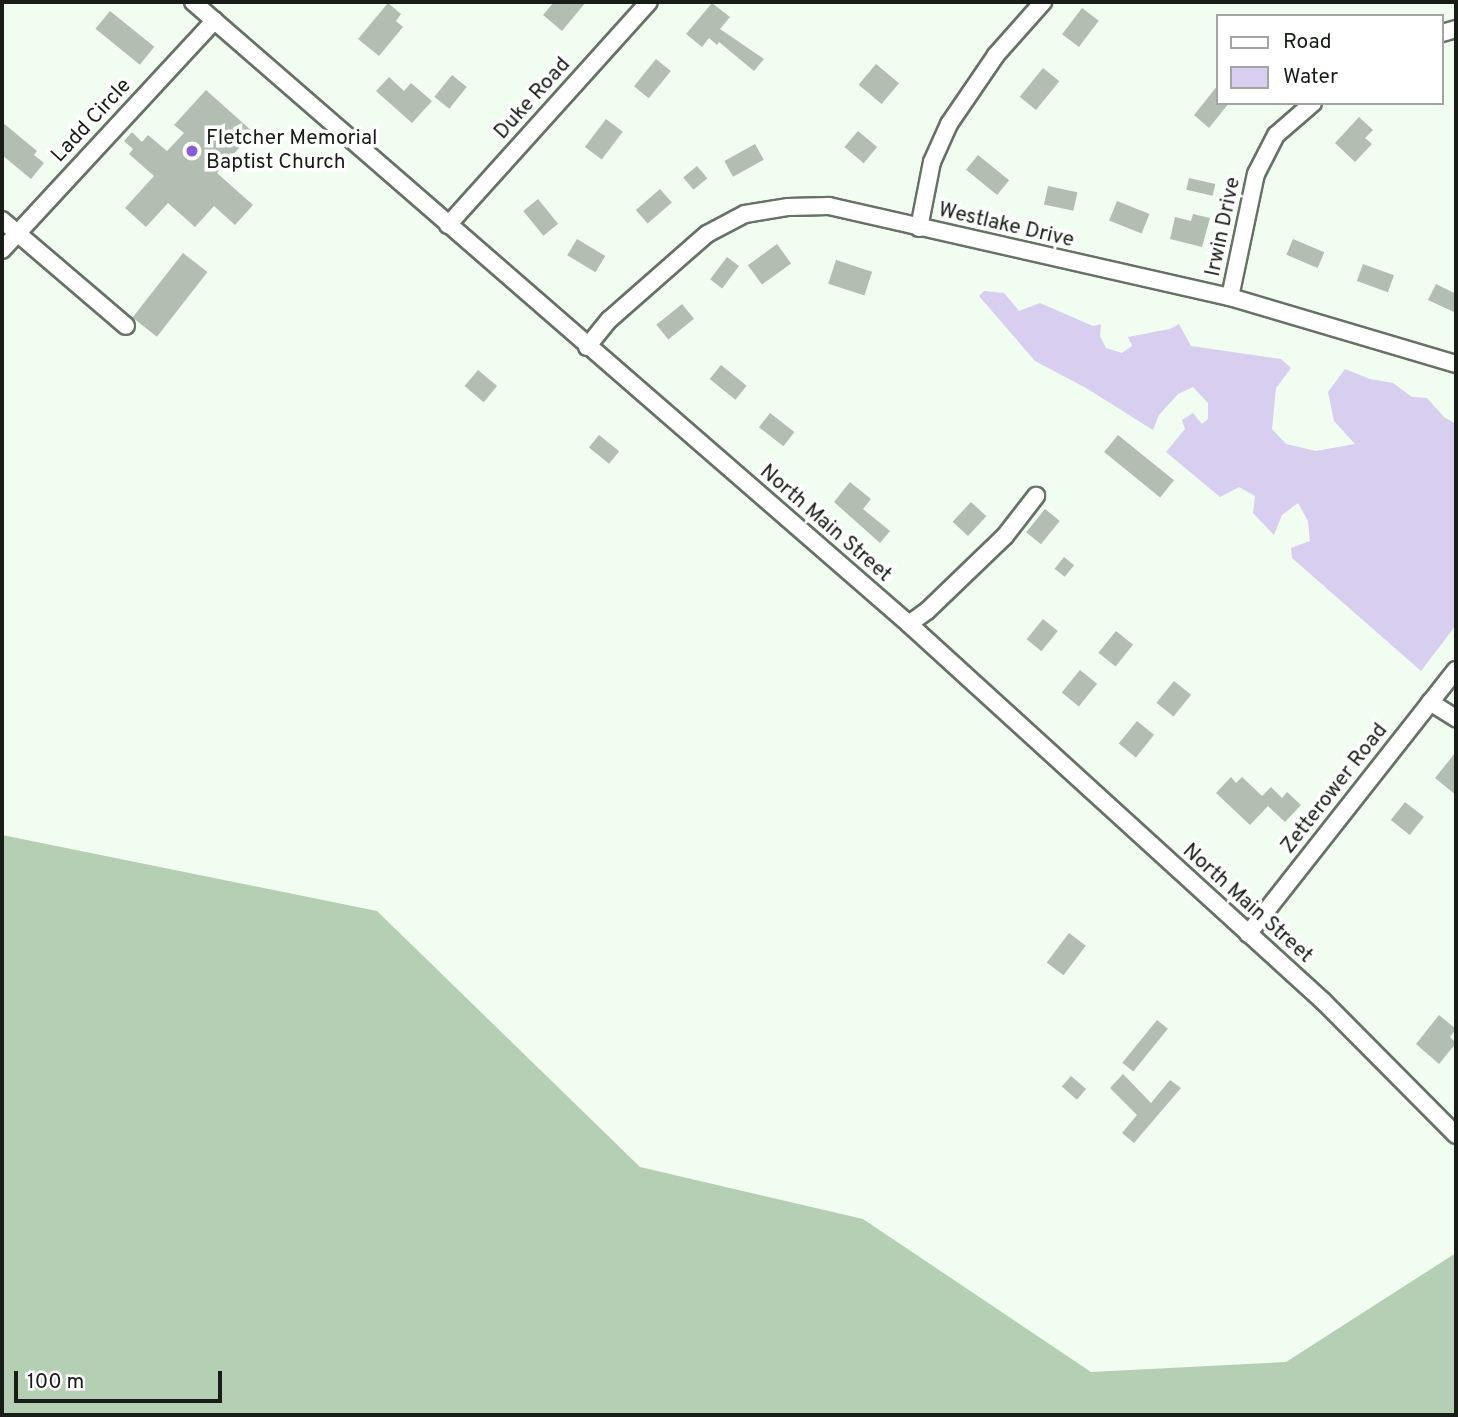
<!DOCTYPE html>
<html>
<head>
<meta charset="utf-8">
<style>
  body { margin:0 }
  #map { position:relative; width:1458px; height:1417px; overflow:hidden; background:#f0fdf0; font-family:Overpass,sans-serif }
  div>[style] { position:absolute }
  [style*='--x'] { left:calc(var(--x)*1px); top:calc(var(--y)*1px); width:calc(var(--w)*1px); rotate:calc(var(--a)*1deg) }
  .forest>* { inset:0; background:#b4cfb3 }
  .water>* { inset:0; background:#d7cef0 }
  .building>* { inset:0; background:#b1beb1; transform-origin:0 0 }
  .roads { filter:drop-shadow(2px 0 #677266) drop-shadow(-2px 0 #677266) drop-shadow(0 2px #677266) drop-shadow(0 -2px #677266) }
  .minor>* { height:16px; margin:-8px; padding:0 8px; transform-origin:8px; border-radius:8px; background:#fff }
  .dots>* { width:19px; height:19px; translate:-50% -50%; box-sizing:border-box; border:4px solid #fff; border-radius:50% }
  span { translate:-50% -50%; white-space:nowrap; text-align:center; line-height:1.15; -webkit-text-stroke:7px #fff; paint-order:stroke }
  .street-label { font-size:21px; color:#181d18 }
  .poi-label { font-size:21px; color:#181d18 }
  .left { translate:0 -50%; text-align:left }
  .frame { position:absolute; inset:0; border:4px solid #181d18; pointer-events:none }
  .legend { position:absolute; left:1216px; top:14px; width:228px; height:91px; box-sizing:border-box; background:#fff; border:2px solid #a3a5a3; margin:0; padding:9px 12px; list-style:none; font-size:21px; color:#181d18 }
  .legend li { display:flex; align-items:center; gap:14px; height:35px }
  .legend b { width:35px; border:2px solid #a3a5a3 }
  .scale { position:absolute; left:14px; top:1371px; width:208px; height:32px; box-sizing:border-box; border:4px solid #181d18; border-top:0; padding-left:9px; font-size:21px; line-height:24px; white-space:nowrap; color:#181d18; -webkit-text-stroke:5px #fff; paint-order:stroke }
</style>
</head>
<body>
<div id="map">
  <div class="forest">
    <div style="clip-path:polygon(2px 835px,377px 911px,640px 1167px,863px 1219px,1091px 1372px,1286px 1362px,1456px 1253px,1456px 1415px,2px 1415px)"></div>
  </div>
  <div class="water">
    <div style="clip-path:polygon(984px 291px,1004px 293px,1019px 311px,1040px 303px,1093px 326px,1101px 324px,1100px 336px,1106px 348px,1122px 353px,1132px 346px,1128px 337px,1170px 329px,1179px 324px,1191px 346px,1281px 359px,1291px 368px,1276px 388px,1272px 429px,1286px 444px,1316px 451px,1355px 444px,1334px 421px,1328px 392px,1345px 369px,1370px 379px,1393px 383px,1412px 397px,1427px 398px,1444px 417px,1456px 424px,1456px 625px,1421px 671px,1292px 558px,1291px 548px,1310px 541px,1308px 521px,1298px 503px,1282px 515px,1274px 535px,1253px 513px,1255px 496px,1239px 487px,1220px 497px,1166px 452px,1185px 429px,1182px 420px,1193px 413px,1202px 424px,1208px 419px,1208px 403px,1193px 387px,1178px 394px,1159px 415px,1153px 430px,1086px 388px,1035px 361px,979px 296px)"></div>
  </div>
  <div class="building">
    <div style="clip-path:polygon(554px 2px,586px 2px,562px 31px,543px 15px)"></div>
    <div style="clip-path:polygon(388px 3px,401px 14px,396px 21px,403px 27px,379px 56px,358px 39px)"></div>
    <div style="clip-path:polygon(712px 3px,730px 17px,720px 29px,764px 59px,754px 71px,719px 42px,717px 45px,709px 38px,702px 47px,686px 34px)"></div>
    <div style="left:1082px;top:8px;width:21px;height:33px;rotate:37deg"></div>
    <div style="left:110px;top:11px;width:57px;height:23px;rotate:39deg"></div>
    <div style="left:656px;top:59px;width:19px;height:35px;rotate:39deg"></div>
    <div style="left:876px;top:64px;width:30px;height:27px;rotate:40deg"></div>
    <div style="left:1043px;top:68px;width:21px;height:37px;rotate:39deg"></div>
    <div style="left:452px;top:75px;width:19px;height:28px;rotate:39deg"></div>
    <div style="clip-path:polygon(389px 77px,404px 91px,411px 83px,432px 101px,412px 123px,376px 91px)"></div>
    <div style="clip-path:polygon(1218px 85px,1218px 103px,1229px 103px,1209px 128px,1194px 115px)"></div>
    <div style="clip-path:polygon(206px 90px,253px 132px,217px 173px,253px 205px,235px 225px,214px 206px,195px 227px,168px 203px,146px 227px,125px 208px,154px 176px,129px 154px,133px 149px,124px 141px,132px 132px,142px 142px,148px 135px,167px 151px,184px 133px,174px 125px)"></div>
    <div style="clip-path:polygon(1359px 117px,1373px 130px,1365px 138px,1372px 144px,1355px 162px,1335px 143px)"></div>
    <div style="left:606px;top:119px;width:21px;height:35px;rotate:37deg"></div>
    <div style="clip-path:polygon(2px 122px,37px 151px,34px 155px,44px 163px,31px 179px,2px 155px)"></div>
    <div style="left:858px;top:131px;width:25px;height:21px;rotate:40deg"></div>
    <div style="left:755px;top:144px;width:18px;height:35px;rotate:61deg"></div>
    <div style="left:978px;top:155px;width:40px;height:19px;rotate:39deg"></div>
    <div style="left:697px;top:166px;width:16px;height:18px;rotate:50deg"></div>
    <div style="left:1189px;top:178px;width:27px;height:12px;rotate:13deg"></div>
    <div style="left:1048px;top:186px;width:30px;height:19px;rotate:12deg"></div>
    <div style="left:660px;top:189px;width:18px;height:32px;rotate:49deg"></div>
    <div style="left:538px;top:199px;width:32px;height:19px;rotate:51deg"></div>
    <div style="left:1117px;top:201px;width:35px;height:21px;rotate:22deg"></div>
    <div style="clip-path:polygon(1193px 214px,1210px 218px,1202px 247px,1170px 239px,1175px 217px,1191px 221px)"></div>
    <div style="left:577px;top:239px;width:33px;height:19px;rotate:31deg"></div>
    <div style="left:1293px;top:239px;width:34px;height:17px;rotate:23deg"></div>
    <div style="left:777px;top:244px;width:24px;height:36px;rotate:54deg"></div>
    <div style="left:183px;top:253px;width:31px;height:82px;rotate:38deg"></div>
    <div style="left:727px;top:257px;width:15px;height:28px;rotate:37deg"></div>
    <div style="left:836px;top:260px;width:38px;height:25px;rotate:18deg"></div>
    <div style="left:1363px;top:264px;width:33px;height:18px;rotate:20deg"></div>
    <div style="clip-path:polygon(1436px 284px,1456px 294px,1456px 313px,1428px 300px)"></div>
    <div style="left:682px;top:304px;width:19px;height:33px;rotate:51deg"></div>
    <div style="left:721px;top:365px;width:33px;height:18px;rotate:39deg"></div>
    <div style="left:478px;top:370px;width:25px;height:21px;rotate:40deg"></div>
    <div style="left:770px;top:413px;width:31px;height:18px;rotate:38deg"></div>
    <div style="left:599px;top:435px;width:26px;height:16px;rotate:39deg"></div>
    <div style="left:1118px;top:435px;width:72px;height:22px;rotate:39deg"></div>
    <div style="clip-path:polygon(850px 482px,871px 499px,863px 509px,890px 531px,880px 543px,834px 502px)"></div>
    <div style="left:971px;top:502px;width:21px;height:27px;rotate:43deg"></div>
    <div style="left:1045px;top:509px;width:19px;height:30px;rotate:39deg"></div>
    <div style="left:1064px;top:557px;width:13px;height:15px;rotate:39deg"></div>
    <div style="left:1043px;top:619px;width:19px;height:26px;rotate:39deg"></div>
    <div style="left:1116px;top:631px;width:22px;height:28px;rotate:39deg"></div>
    <div style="left:1080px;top:670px;width:22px;height:29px;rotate:39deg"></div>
    <div style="left:1174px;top:681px;width:22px;height:28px;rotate:39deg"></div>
    <div style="left:1137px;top:721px;width:22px;height:29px;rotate:39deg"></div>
    <div style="clip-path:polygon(1456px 752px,1456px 795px,1435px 778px)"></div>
    <div style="clip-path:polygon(1231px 777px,1236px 783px,1242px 777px,1262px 796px,1271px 787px,1282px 798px,1287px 792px,1301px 805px,1285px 822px,1268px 806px,1250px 825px,1216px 793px)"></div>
    <div style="left:1405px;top:802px;width:24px;height:23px;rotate:38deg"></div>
    <div style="left:1069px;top:933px;width:21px;height:37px;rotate:37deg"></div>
    <div style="clip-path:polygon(1439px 1015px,1456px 1029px,1450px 1037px,1456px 1043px,1439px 1064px,1416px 1044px)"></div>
    <div style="left:1157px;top:1020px;width:14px;height:55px;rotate:39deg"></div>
    <div style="clip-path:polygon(1123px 1074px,1151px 1103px,1170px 1080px,1181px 1088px,1134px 1143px,1122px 1133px,1137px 1115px,1110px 1088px)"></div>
    <div style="left:1071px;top:1076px;width:20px;height:14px;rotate:41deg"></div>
  </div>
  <div class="roads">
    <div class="minor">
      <div style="--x:193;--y:2;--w:948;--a:40.98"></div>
      <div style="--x:909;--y:624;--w:561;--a:42.33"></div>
      <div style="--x:1324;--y:1002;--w:187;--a:45.2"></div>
      <div style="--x:1442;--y:33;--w:15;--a:-16"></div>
      <div style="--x:2;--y:220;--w:163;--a:40.5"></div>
      <div style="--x:448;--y:225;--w:300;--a:-48"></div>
      <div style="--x:919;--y:228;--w:67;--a:-78.9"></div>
      <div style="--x:932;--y:162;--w:42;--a:-65.9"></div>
      <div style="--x:949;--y:124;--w:83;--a:-55.7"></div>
      <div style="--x:996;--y:55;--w:71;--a:-48.4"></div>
      <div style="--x:2;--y:250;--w:313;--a:-47.2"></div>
      <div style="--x:1230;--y:297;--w:126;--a:-78.1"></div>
      <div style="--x:1256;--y:174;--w:44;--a:-62.9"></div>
      <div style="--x:1276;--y:135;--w:49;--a:-40.9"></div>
      <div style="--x:587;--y:347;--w:35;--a:-51"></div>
      <div style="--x:609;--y:320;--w:130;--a:-41.3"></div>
      <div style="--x:707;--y:234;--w:43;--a:-27.8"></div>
      <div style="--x:745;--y:214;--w:44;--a:-9.2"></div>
      <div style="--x:788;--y:207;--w:41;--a:-1.4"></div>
      <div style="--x:829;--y:206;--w:411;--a:12.8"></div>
      <div style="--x:1230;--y:297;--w:236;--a:16.5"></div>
      <div style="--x:909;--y:624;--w:22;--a:-36"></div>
      <div style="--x:927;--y:611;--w:108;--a:-43.9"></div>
      <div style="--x:1005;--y:536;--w:51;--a:-52.2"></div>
      <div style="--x:1430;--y:702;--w:31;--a:32"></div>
      <div style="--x:1248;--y:934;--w:336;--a:-51.8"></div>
    </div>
  </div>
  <div class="dots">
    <div style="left:192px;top:151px;background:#895dd7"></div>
  </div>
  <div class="street-label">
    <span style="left:533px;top:99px;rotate:-48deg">Duke Road</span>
    <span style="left:92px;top:121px;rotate:-47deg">Ladd Circle</span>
    <span style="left:1006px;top:226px;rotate:13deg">Westlake Drive</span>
    <span style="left:1224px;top:227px;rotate:-78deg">Irwin Drive</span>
    <span style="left:825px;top:524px;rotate:41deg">North Main Street</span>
    <span style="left:1335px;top:789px;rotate:-52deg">Zetterower Road</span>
    <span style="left:1247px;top:904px;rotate:42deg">North Main Street</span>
  </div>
  <div class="poi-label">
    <span class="left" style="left:206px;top:151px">Fletcher Memorial<br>Baptist Church</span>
  </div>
  <div class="frame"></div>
  <ul class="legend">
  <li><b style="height:9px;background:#fff"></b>Road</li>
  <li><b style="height:19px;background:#d7cef0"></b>Water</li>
  </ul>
  <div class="scale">100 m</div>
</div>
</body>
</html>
